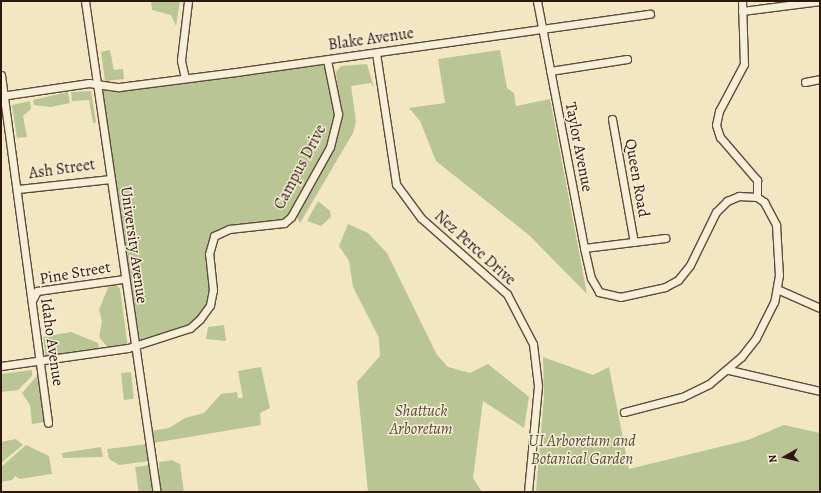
<!DOCTYPE html>
<html>
<head>
<meta charset="utf-8">
<style>
  body { margin:0 }
  #map { position:relative; width:821px; height:493px; overflow:hidden; background:#f3e7c3; font-family:Alegreya,serif }
  div>[style] { position:absolute }
  [style*='--x'] { left:calc(var(--x)*1px); top:calc(var(--y)*1px); width:calc(var(--w)*1px); rotate:calc(var(--a)*1deg) }
  .green>* { inset:0; background:#bac595; transform-origin:0 0 }
  .roads { filter:drop-shadow(1px 0 #5f4b3a) drop-shadow(-1px 0 #5f4b3a) drop-shadow(0 1px #5f4b3a) drop-shadow(0 -1px #5f4b3a) }
  .street>* { height:7px; margin:-3.5px; padding:0 3.5px; transform-origin:3.5px; border-radius:3.5px; background:#f7efd8 }
  span { translate:-50% -50%; white-space:nowrap; text-align:center; line-height:1.15; -webkit-text-stroke:3px #f7efd8; paint-order:stroke }
  .street-label { font-size:16px; color:#2e170d }
  .park-label { font-size:16px; color:#584b36; font-style:italic }
  .frame { position:absolute; inset:0; border:2px solid #2e170d; pointer-events:none }
  .north { position:absolute; left:765px; top:437px; width:40px; height:40px; -webkit-text-stroke:3px #f7efd8; paint-order:stroke; rotate:262deg; font-size:11px; font-weight:700; line-height:16px; text-align:center; color:#2e170d }
  .north::after { content:''; display:block; margin:auto; width:14px; height:18px; background:#2e170d; clip-path:polygon(50% 0,100% 100%,50% 72%,0 100%) }
</style>
</head>
<body>
<div id="map">
  <div class="green">
    <div style="clip-path:polygon(151px 1px,180px 1px,176px 26px,171px 15px,152px 10px)"></div>
    <div style="clip-path:polygon(110px 50px,114px 70px,123px 69px,124px 79px,105px 81px,101px 52px)"></div>
    <div style="clip-path:polygon(500px 50px,507px 88px,514px 93px,516px 106px,550px 99px,587px 294px,529px 235px,436px 161px,420px 121px,409px 108px,445px 103px,438px 59px)"></div>
    <div style="clip-path:polygon(327px 60px,337px 130px,284px 223px,220px 232px,209px 246px,210px 305px,190px 328px,134px 345px,96px 85px,104px 88px)"></div>
    <div style="clip-path:polygon(367px 64px,374px 88px,371px 83px,351px 86px,356px 121px,353px 133px,300px 223px,296px 215px,335px 143px,341px 125px,336px 72px,341px 66px)"></div>
    <div style="clip-path:polygon(91px 91px,96px 122px,93px 123px,89px 100px,72px 101px,71px 92px)"></div>
    <div style="clip-path:polygon(68px 92px,70px 103px,51px 107px,34px 105px,33px 100px)"></div>
    <div style="clip-path:polygon(30px 101px,31px 109px,23px 116px,27px 137px,17px 138px,12px 105px)"></div>
    <div style="clip-path:polygon(318px 201px,330px 211px,331px 217px,321px 226px,307px 221px)"></div>
    <div style="clip-path:polygon(348px 224px,368px 233px,387px 253px,437px 355px,448px 367px,470px 373px,488px 364px,529px 397px,524px 428px,483px 401px,473px 478px,482px 492px,368px 492px,357px 382px,380px 356px,379px 338px,353px 287px,349px 261px,339px 246px)"></div>
    <div style="clip-path:polygon(116px 284px,120px 289px,128px 348px,108px 348px,99px 337px,102px 321px,99px 310px,109px 285px)"></div>
    <div style="clip-path:polygon(224px 325px,226px 341px,206px 339px,208px 327px)"></div>
    <div style="clip-path:polygon(71px 332px,98px 343px,100px 352px,46px 360px,43px 337px)"></div>
    <div style="clip-path:polygon(543px 357px,593px 375px,609px 367px,629px 469px,748px 440px,784px 425px,820px 433px,820px 492px,536px 492px,544px 396px)"></div>
    <div style="clip-path:polygon(261px 367px,270px 408px,260px 413px,261px 425px,153px 443px,151px 431px,169px 428px,185px 418px,204px 413px,221px 394px,237px 392px,238px 398px,243px 398px,238px 371px)"></div>
    <div style="clip-path:polygon(32px 370px,32px 376px,18px 390px,1px 392px,1px 374px)"></div>
    <div style="left:131px;top:372px;width:27px;height:10px;rotate:84deg"></div>
    <div style="clip-path:polygon(36px 377px,39px 377px,46px 422px,32px 424px,30px 405px,22px 393px)"></div>
    <div style="clip-path:polygon(16px 439px,23px 445px,1px 463px,1px 442px)"></div>
    <div style="clip-path:polygon(148px 444px,150px 461px,119px 465px,109px 459px,107px 449px)"></div>
    <div style="clip-path:polygon(26px 445px,49px 456px,52px 474px,20px 479px,15px 476px,12px 480px,1px 482px,1px 467px)"></div>
    <div style="clip-path:polygon(101px 447px,103px 457px,63px 458px,62px 453px)"></div>
    <div style="clip-path:polygon(172px 460px,180px 464px,184px 492px,160px 492px,159px 462px)"></div>
    <div style="left:150px;top:465px;width:27px;height:15px;rotate:82deg"></div>
  </div>
  <div class="roads">
    <div class="street">
      <div style="--x:85;--y:1;--w:496;--a:81.7"></div>
      <div style="--x:537;--y:1;--w:251;--a:79.2"></div>
      <div style="--x:584;--y:248;--w:31;--a:77"></div>
      <div style="--x:591;--y:278;--w:16;--a:60"></div>
      <div style="--x:599;--y:292;--w:22;--a:13"></div>
      <div style="--x:620;--y:297;--w:46;--a:-12.5"></div>
      <div style="--x:665;--y:287;--w:15;--a:-28"></div>
      <div style="--x:678;--y:280;--w:19;--a:-51"></div>
      <div style="--x:690;--y:265;--w:59;--a:-63.9"></div>
      <div style="--x:716;--y:212;--w:16;--a:-45"></div>
      <div style="--x:727;--y:201;--w:13;--a:-23"></div>
      <div style="--x:739;--y:196;--w:18;--a:3"></div>
      <div style="--x:757;--y:197;--w:9;--a:36"></div>
      <div style="--x:764;--y:202;--w:26;--a:62"></div>
      <div style="--x:776;--y:225;--w:50;--a:86.6"></div>
      <div style="--x:779;--y:275;--w:27;--a:100"></div>
      <div style="--x:774;--y:302;--w:40;--a:116.6"></div>
      <div style="--x:756;--y:338;--w:24;--a:128"></div>
      <div style="--x:741;--y:357;--w:42;--a:139.8"></div>
      <div style="--x:709;--y:384;--w:30;--a:154"></div>
      <div style="--x:682;--y:397;--w:60;--a:165.5"></div>
      <div style="--x:742;--y:1;--w:63;--a:88.2"></div>
      <div style="--x:744;--y:64;--w:53;--a:118"></div>
      <div style="--x:719;--y:111;--w:14;--a:102"></div>
      <div style="--x:716;--y:125;--w:13;--a:72"></div>
      <div style="--x:720;--y:137;--w:57;--a:49.3"></div>
      <div style="--x:757;--y:180;--w:17;--a:90"></div>
      <div style="--x:742;--y:11;--w:79;--a:-7.3"></div>
      <div style="--x:376;--y:53;--w:133;--a:81.3"></div>
      <div style="--x:396;--y:184;--w:42;--a:53.7"></div>
      <div style="--x:421;--y:218;--w:115;--a:41.5"></div>
      <div style="--x:507;--y:294;--w:56;--a:62.5"></div>
      <div style="--x:533;--y:344;--w:42;--a:83.2"></div>
      <div style="--x:538;--y:386;--w:106;--a:95.4"></div>
      <div style="--x:550;--y:71;--w:78;--a:-8.9"></div>
      <div style="--x:1;--y:75;--w:351;--a:82.3"></div>
      <div style="--x:185;--y:78;--w:18;--a:-103"></div>
      <div style="--x:181;--y:60;--w:59;--a:-83.2"></div>
      <div style="--x:805;--y:82;--w:15;--a:-11"></div>
      <div style="--x:1;--y:96;--w:89;--a:-8.4"></div>
      <div style="--x:89;--y:83;--w:30;--a:8"></div>
      <div style="--x:119;--y:87;--w:118;--a:-7.3"></div>
      <div style="--x:236;--y:72;--w:418;--a:-8"></div>
      <div style="--x:612;--y:119;--w:125;--a:79.9"></div>
      <div style="--x:18;--y:189;--w:93;--a:-6.2"></div>
      <div style="--x:584;--y:248;--w:82;--a:-7"></div>
      <div style="--x:777;--y:289;--w:47;--a:23.8"></div>
      <div style="--x:33;--y:299;--w:9;--a:-63"></div>
      <div style="--x:37;--y:291;--w:88;--a:-7.9"></div>
      <div style="--x:1;--y:366;--w:128;--a:-8.1"></div>
      <div style="--x:128;--y:348;--w:65;--a:-17.9"></div>
      <div style="--x:190;--y:328;--w:13;--a:-42"></div>
      <div style="--x:200;--y:319;--w:17;--a:-54"></div>
      <div style="--x:210;--y:305;--w:15;--a:-79"></div>
      <div style="--x:213;--y:290;--w:36;--a:-96"></div>
      <div style="--x:209;--y:254;--w:19;--a:-74"></div>
      <div style="--x:214;--y:236;--w:17;--a:-25"></div>
      <div style="--x:229;--y:229;--w:55;--a:-6.2"></div>
      <div style="--x:284;--y:223;--w:9;--a:-41"></div>
      <div style="--x:291;--y:217;--w:80;--a:-60.9"></div>
      <div style="--x:330;--y:147;--w:34;--a:-76"></div>
      <div style="--x:338;--y:114;--w:55;--a:-101.5"></div>
      <div style="--x:729;--y:370;--w:93;--a:13"></div>
    </div>
  </div>
  <div class="street-label">
    <span style="left:371px;top:39px;rotate:-8deg">Blake Avenue</span>
    <span style="left:579px;top:147px;rotate:79deg">Taylor Avenue</span>
    <span style="left:300px;top:167px;rotate:-62deg">Campus Drive</span>
    <span style="left:62px;top:169px;rotate:-8deg">Ash Street</span>
    <span style="left:637px;top:178px;rotate:80deg">Queen Road</span>
    <span style="left:134px;top:245px;rotate:82deg">University Avenue</span>
    <span style="left:475px;top:248px;rotate:42deg">Nez Perce Drive</span>
    <span style="left:75px;top:273px;rotate:-10deg">Pine Street</span>
    <span style="left:52px;top:342px;rotate:82deg">Idaho Avenue</span>
  </div>
  <div class="park-label">
    <span style="left:421px;top:420px">Shattuck<br>Arboretum</span>
    <span style="left:582px;top:450px">UI Arboretum and<br>Botanical Garden</span>
  </div>
  <div class="frame"></div>
  <div class="north">N</div>
</div>
</body>
</html>
